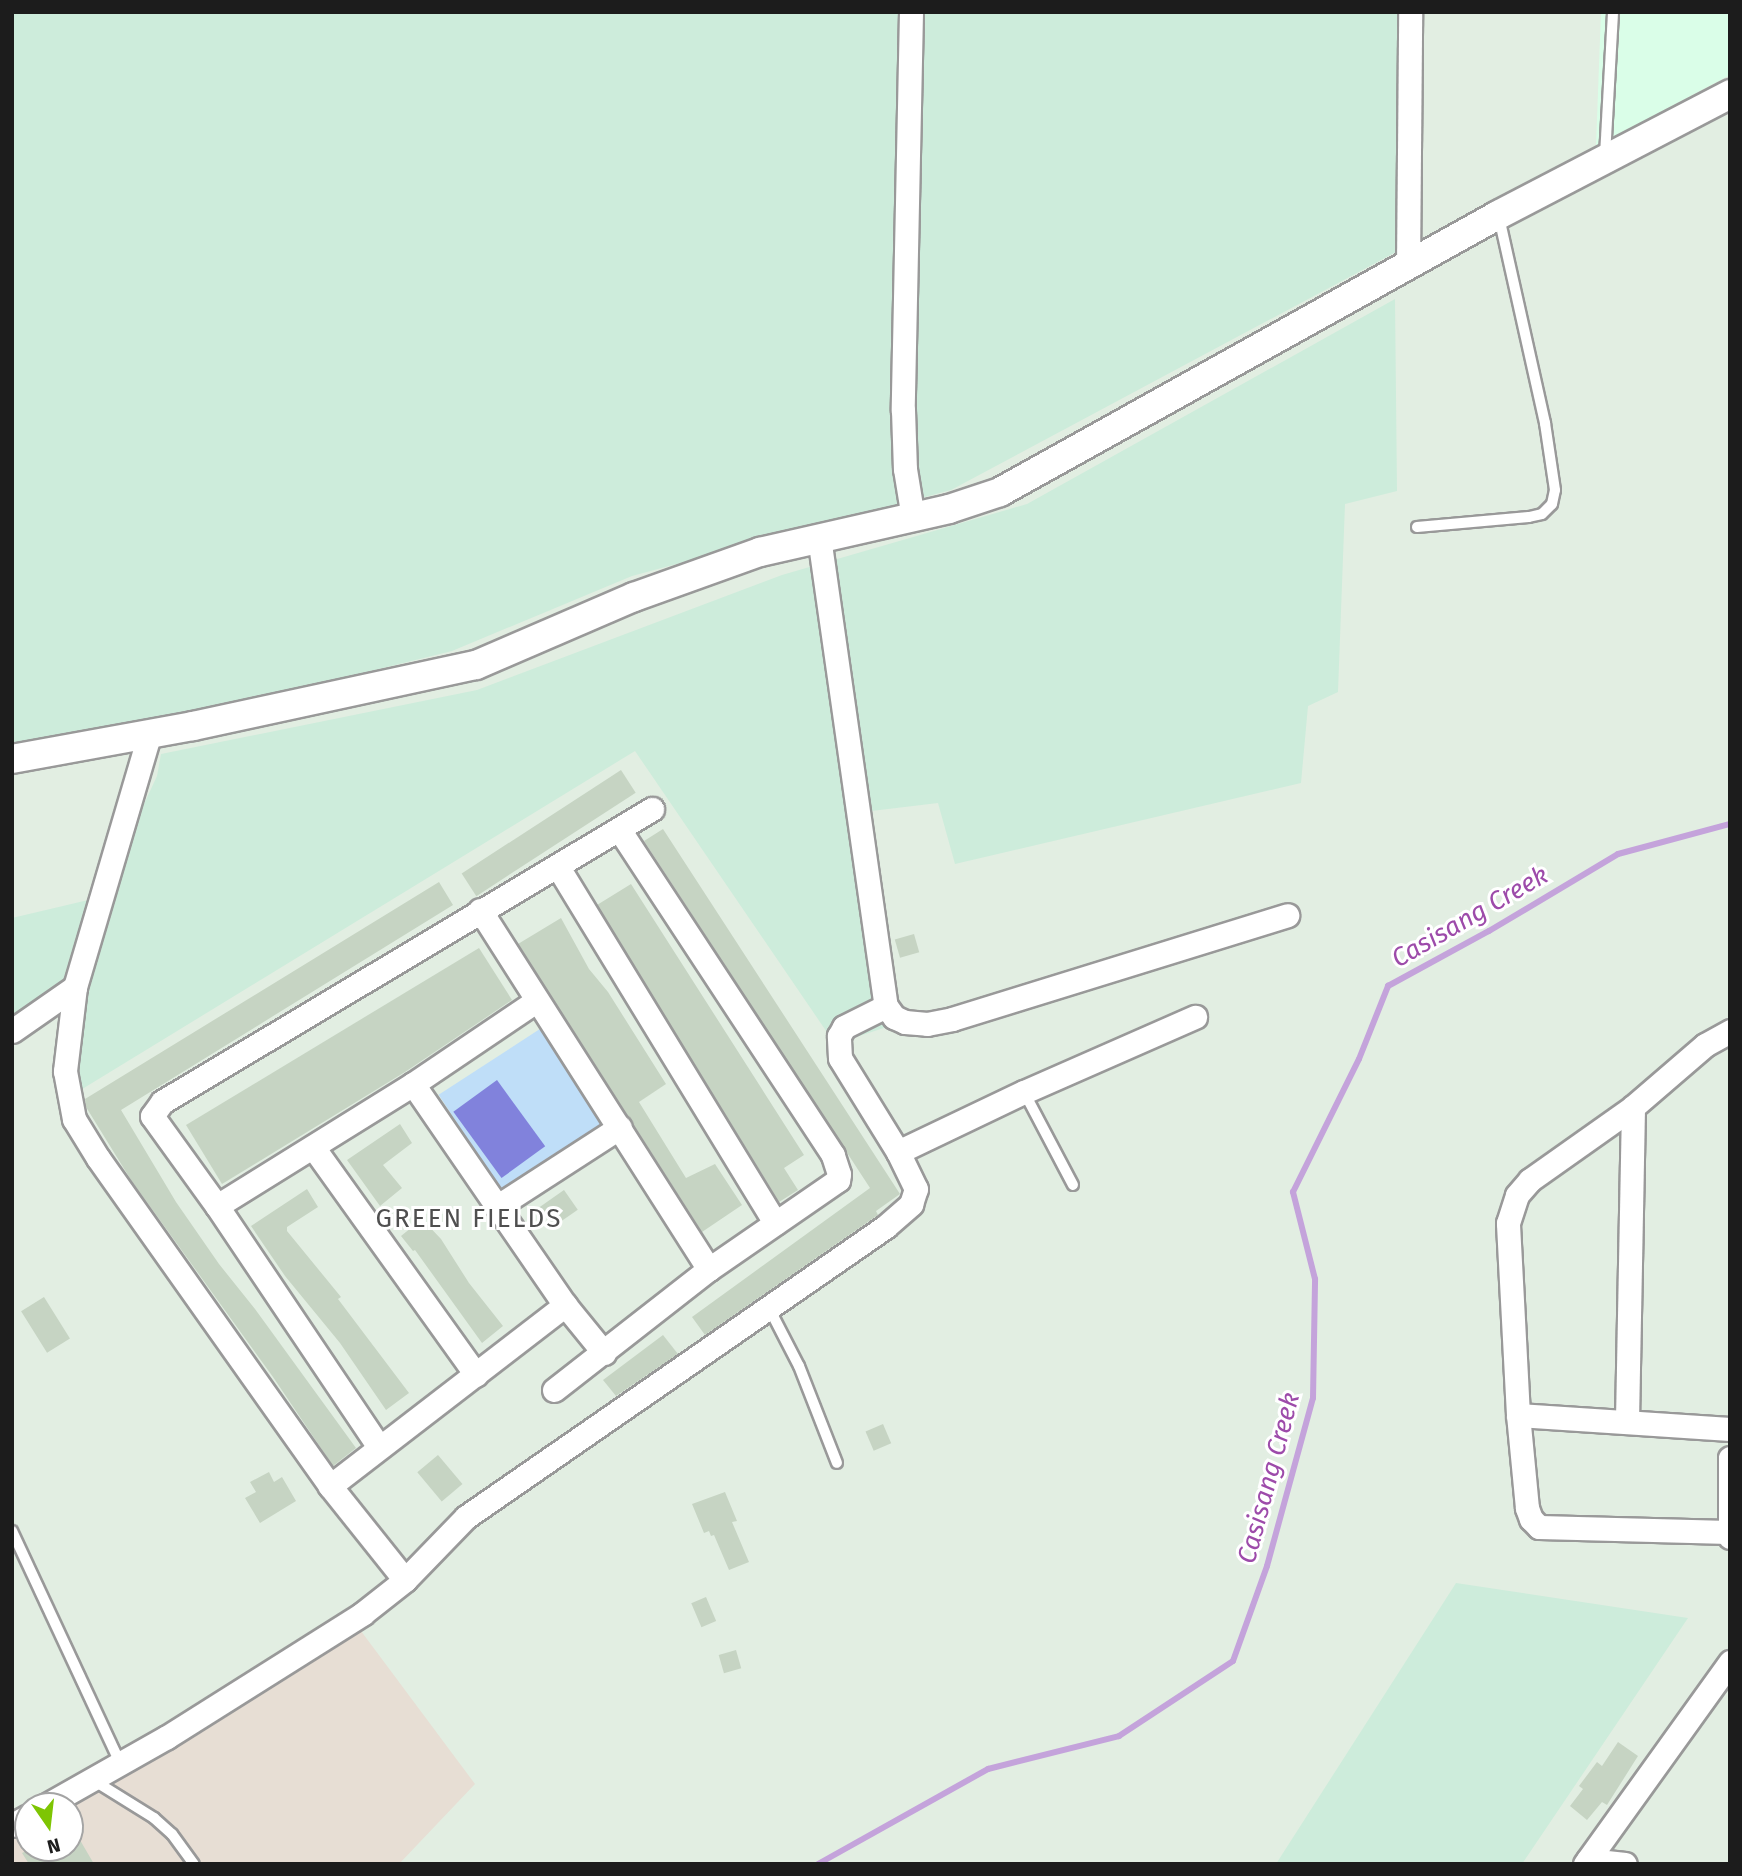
<!DOCTYPE html>
<html>
<head>
<meta charset="utf-8">
<style>
  body { margin:0 }
  #map { position:relative; width:1742px; height:1876px; overflow:hidden; background:#e2eee2; font-family:"Fira Sans",sans-serif }
  div>[style] { position:absolute }
  [style*='--x'] { left:calc(var(--x)*1px); top:calc(var(--y)*1px); width:calc(var(--w)*1px); rotate:calc(var(--a)*1deg) }
  .industrial>* { inset:0; background:#e7ded4 }
  .education>* { inset:0; background:#dafee8 }
  .farmland>* { inset:0; background:#cdecdb }
  .park>* { inset:0; background:#bfdef8; transform-origin:0 0 }
  .pitch>* { inset:0; background:#8182dc; transform-origin:0 0 }
  .stream>* { height:6px; margin:-3px; padding:0 3px; transform-origin:3px; border-radius:3px; background:#c4a3db }
  .building>* { inset:0; background:#c6d4c3; transform-origin:0 0 }
  .roads { filter:drop-shadow(2px 0 #999) drop-shadow(-2px 0 #999) drop-shadow(0 2px #999) drop-shadow(0 -2px #999) }
  .service>* { height:10px; margin:-5px; padding:0 5px; transform-origin:5px; border-radius:5px; background:#fff }
  .minor>* { height:23px; margin:-11.5px; padding:0 11.5px; transform-origin:11.5px; border-radius:11.5px; background:#fff }
  .tertiary>* { height:28px; margin:-14px; padding:0 14px; transform-origin:14px; border-radius:14px; background:#fff }
  span { translate:-50% -50%; white-space:nowrap; text-align:center; line-height:1.15; -webkit-text-stroke:6px #fff; paint-order:stroke }
  .water-label { font-size:26px; color:#9d4baa; font-style:italic }
  .neighbourhood-label { font-size:26px; color:#4f4f4f; letter-spacing:2px }
  .frame { position:absolute; inset:0; border:14px solid #1c1c1c; pointer-events:none }
  .north { position:absolute; left:14px; top:1792px; width:70px; height:70px; box-sizing:border-box; background:#fff; border:2px solid #a4a4a4; border-radius:50%; rotate:166deg; font-size:19px; font-weight:700; line-height:28px; text-align:center; color:#1c1c1c }
  .north::after { content:''; display:block; margin:auto; width:24px; height:32px; background:#7ec503; clip-path:polygon(50% 0,100% 100%,50% 72%,0 100%) }
</style>
</head>
<body>
<div id="map">
  <div class="industrial">
    <div style="clip-path:polygon(361px 1631px,475px 1784px,399px 1864px,12px 1864px,12px 1836px,28px 1827px,28px 1848px,70px 1848px,70px 1806px,63px 1806px)"></div>
  </div>
  <div class="education">
    <div style="clip-path:polygon(1601px 12px,1730px 12px,1730px 75px,1596px 146px)"></div>
  </div>
  <div class="farmland">
    <div style="clip-path:polygon(12px 12px,1401px 12px,1396px 252px,951px 490px,632px 576px,452px 651px,163px 722px,12px 750px)"></div>
    <div style="clip-path:polygon(1395px 299px,1397px 491px,1345px 504px,1338px 692px,1308px 706px,1301px 783px,955px 864px,938px 803px,863px 812px,899px 1023px,835px 1044px,635px 751px,79px 1091px,79px 971px,12px 1042px,12px 918px,101px 897px,157px 776px,161px 754px,477px 690px,782px 575px,1027px 504px)"></div>
    <div style="clip-path:polygon(1456px 1583px,1688px 1618px,1522px 1864px,1276px 1864px)"></div>
  </div>
  <div class="park">
    <div style="left:546px;top:1025px;width:119px;height:128px;rotate:57deg"></div>
  </div>
  <div class="pitch">
    <div style="left:497px;top:1080px;width:82px;height:54px;rotate:54deg"></div>
  </div>
  <div class="stream">
    <div style="--x:818;--y:1864;--w:195;--a:-29.2"></div>
    <div style="--x:988;--y:1769;--w:135;--a:-14.1"></div>
    <div style="--x:1119;--y:1736;--w:136;--a:-33.3"></div>
    <div style="--x:1233;--y:1661;--w:101;--a:-70.3"></div>
    <div style="--x:1267;--y:1566;--w:174;--a:-74.7"></div>
    <div style="--x:1313;--y:1398;--w:119;--a:-89"></div>
    <div style="--x:1315;--y:1279;--w:90;--a:-104.2"></div>
    <div style="--x:1293;--y:1192;--w:148;--a:-63.6"></div>
    <div style="--x:1359;--y:1059;--w:79;--a:-68.3"></div>
    <div style="--x:1388;--y:986;--w:115;--a:-28.6"></div>
    <div style="--x:1489;--y:931;--w:150;--a:-30.8"></div>
    <div style="--x:1618;--y:854;--w:116;--a:-15"></div>
  </div>
  <div class="building">
    <div style="left:621px;top:770px;width:27px;height:190px;rotate:57deg"></div>
    <div style="clip-path:polygon(663px 829px,900px 1194px,876px 1211px,878px 1215px,705px 1335px,692px 1317px,870px 1188px,644px 841px)"></div>
    <div style="clip-path:polygon(439px 882px,453px 905px,121px 1110px,176px 1202px,219px 1264px,255px 1309px,356px 1448px,333px 1466px,273px 1377px,131px 1180px,86px 1107px,85px 1099px)"></div>
    <div style="clip-path:polygon(631px 884px,804px 1155px,784px 1168px,798px 1190px,779px 1202px,597px 905px)"></div>
    <div style="clip-path:polygon(561px 918px,589px 969px,608px 992px,666px 1084px,639px 1102px,686px 1178px,715px 1164px,742px 1205px,702px 1232px,518px 944px)"></div>
    <div style="left:914px;top:934px;width:19px;height:20px;rotate:74deg"></div>
    <div style="clip-path:polygon(479px 948px,512px 1000px,405px 1072px,222px 1184px,186px 1125px)"></div>
    <div style="clip-path:polygon(400px 1124px,412px 1143px,383px 1165px,402px 1188px,380px 1206px,347px 1160px)"></div>
    <div style="clip-path:polygon(307px 1189px,318px 1207px,287px 1227px,287px 1231px,341px 1297px,338px 1299px,409px 1393px,386px 1410px,340px 1343px,285px 1276px,251px 1226px)"></div>
    <div style="left:564px;top:1190px;width:24px;height:30px;rotate:55deg"></div>
    <div style="clip-path:polygon(422px 1219px,441px 1239px,469px 1283px,503px 1326px,482px 1343px,415px 1250px,413px 1251px,401px 1236px)"></div>
    <div style="left:44px;top:1297px;width:49px;height:27px;rotate:58deg"></div>
    <div style="clip-path:polygon(663px 1335px,678px 1354px,616px 1396px,603px 1380px)"></div>
    <div style="left:883px;top:1424px;width:21px;height:19px;rotate:67deg"></div>
    <div style="left:438px;top:1455px;width:38px;height:27px;rotate:50deg"></div>
    <div style="clip-path:polygon(269px 1472px,274px 1482px,282px 1477px,296px 1501px,260px 1523px,245px 1498px,256px 1492px,250px 1482px)"></div>
    <div style="clip-path:polygon(725px 1492px,737px 1521px,732px 1522px,749px 1562px,729px 1570px,714px 1535px,711px 1536px,709px 1531px,704px 1533px,692px 1504px)"></div>
    <div style="left:706px;top:1597px;width:26px;height:16px;rotate:67deg"></div>
    <div style="left:736px;top:1650px;width:19px;height:18px;rotate:74deg"></div>
    <div style="clip-path:polygon(1618px 1742px,1638px 1756px,1607px 1805px,1602px 1802px,1587px 1820px,1570px 1806px,1583px 1789px,1579px 1786px,1597px 1762px,1602px 1766px)"></div>
    <div style="clip-path:polygon(70px 1823px,94px 1864px,29px 1864px,22px 1853px,32px 1848px,70px 1848px)"></div>
  </div>
  <div class="roads">
    <div class="service">
      <div style="--x:1605;--y:156;--w:144;--a:-86.8"></div>
      <div style="--x:1417;--y:527;--w:112;--a:-5.1"></div>
      <div style="--x:1529;--y:517;--w:13;--a:-13"></div>
      <div style="--x:1542;--y:514;--w:14;--a:-45"></div>
      <div style="--x:1552;--y:504;--w:14;--a:-78"></div>
      <div style="--x:1555;--y:490;--w:68;--a:-98.5"></div>
      <div style="--x:1545;--y:423;--w:211;--a:-102.6"></div>
      <div style="--x:1024;--y:1092;--w:105;--a:62.2"></div>
      <div style="--x:769;--y:1308;--w:65;--a:62.7"></div>
      <div style="--x:799;--y:1366;--w:104;--a:68.6"></div>
      <div style="--x:12;--y:1531;--w:256;--a:65"></div>
      <div style="--x:93;--y:1780;--w:72;--a:31.9"></div>
      <div style="--x:154;--y:1818;--w:24;--a:42"></div>
      <div style="--x:172;--y:1834;--w:37;--a:54"></div>
    </div>
    <div class="minor">
      <div style="--x:911;--y:12;--w:398;--a:91.2"></div>
      <div style="--x:903;--y:410;--w:59;--a:88.1"></div>
      <div style="--x:905;--y:469;--w:50;--a:80.7"></div>
      <div style="--x:1408;--y:266;--w:254;--a:-89.5"></div>
      <div style="--x:819;--y:537;--w:474;--a:81.9"></div>
      <div style="--x:886;--y:1006;--w:14;--a:54"></div>
      <div style="--x:894;--y:1017;--w:12;--a:24"></div>
      <div style="--x:905;--y:1022;--w:22;--a:5"></div>
      <div style="--x:927;--y:1024;--w:25;--a:-11"></div>
      <div style="--x:952;--y:1019;--w:351;--a:-17.2"></div>
      <div style="--x:558;--y:867;--w:417;--a:58.6"></div>
      <div style="--x:480;--y:910;--w:426;--a:57.5"></div>
      <div style="--x:75;--y:987;--w:85;--a:96.8"></div>
      <div style="--x:65;--y:1071;--w:49;--a:79.4"></div>
      <div style="--x:74;--y:1119;--w:46;--a:58.4"></div>
      <div style="--x:98;--y:1158;--w:402;--a:54.7"></div>
      <div style="--x:330;--y:1486;--w:120;--a:51.4"></div>
      <div style="--x:12;--y:1031;--w:77;--a:-34.9"></div>
      <div style="--x:75;--y:987;--w:263;--a:-73.6"></div>
      <div style="--x:413;--y:1084;--w:268;--a:55.5"></div>
      <div style="--x:565;--y:1305;--w:62;--a:50.9"></div>
      <div style="--x:313;--y:1147;--w:280;--a:54.4"></div>
      <div style="--x:898;--y:1152;--w:140;--a:-25.5"></div>
      <div style="--x:1024;--y:1092;--w:187;--a:-23.7"></div>
      <div style="--x:217;--y:1206;--w:231;--a:-31.9"></div>
      <div style="--x:413;--y:1084;--w:148;--a:-34"></div>
      <div style="--x:498;--y:1206;--w:145;--a:-32.9"></div>
      <div style="--x:554;--y:1390;--w:197;--a:-38"></div>
      <div style="--x:709;--y:1269;--w:157;--a:-34.6"></div>
      <div style="--x:838;--y:1180;--w:6;--a:-81"></div>
      <div style="--x:839;--y:1174;--w:20;--a:-108"></div>
      <div style="--x:833;--y:1155;--w:390;--a:-123.3"></div>
      <div style="--x:1518;--y:1415;--w:212;--a:3.8"></div>
      <div style="--x:1627;--y:1420;--w:313;--a:-88.9"></div>
      <div style="--x:379;--y:1447;--w:290;--a:-123.9"></div>
      <div style="--x:217;--y:1206;--w:111;--a:-125.8"></div>
      <div style="--x:152;--y:1116;--w:17;--a:-54"></div>
      <div style="--x:162;--y:1102;--w:571;--a:-30.88"></div>
      <div style="--x:1730;--y:1458;--w:79;--a:90"></div>
      <div style="--x:330;--y:1486;--w:297;--a:-37.6"></div>
      <div style="--x:1729;--y:1532;--w:190;--a:-178.5"></div>
      <div style="--x:1539;--y:1527;--w:11;--a:-135"></div>
      <div style="--x:1531;--y:1519;--w:12;--a:-110"></div>
      <div style="--x:1527;--y:1508;--w:93;--a:-95.5"></div>
      <div style="--x:1518;--y:1415;--w:192;--a:-93"></div>
      <div style="--x:1508;--y:1223;--w:29;--a:-72"></div>
      <div style="--x:1517;--y:1195;--w:20;--a:-49"></div>
      <div style="--x:1530;--y:1180;--w:126;--a:-35.3"></div>
      <div style="--x:1633;--y:1107;--w:95;--a:-40.7"></div>
      <div style="--x:1705;--y:1045;--w:29;--a:-29"></div>
      <div style="--x:45;--y:1806;--w:140;--a:-29.5"></div>
      <div style="--x:167;--y:1737;--w:231;--a:-32.2"></div>
      <div style="--x:362;--y:1614;--w:55;--a:-38.3"></div>
      <div style="--x:405;--y:1580;--w:88;--a:-45.9"></div>
      <div style="--x:466;--y:1517;--w:510;--a:-34.69"></div>
      <div style="--x:885;--y:1227;--w:35;--a:-41"></div>
      <div style="--x:911;--y:1204;--w:16;--a:-72"></div>
      <div style="--x:916;--y:1189;--w:41;--a:-115.9"></div>
      <div style="--x:898;--y:1152;--w:110;--a:-121.7"></div>
      <div style="--x:840;--y:1058;--w:22;--a:-93"></div>
      <div style="--x:839;--y:1036;--w:10;--a:-61"></div>
      <div style="--x:844;--y:1027;--w:47;--a:-26.6"></div>
      <div style="--x:12;--y:1825;--w:18;--a:-29"></div>
      <div style="--x:1588;--y:1860;--w:37;--a:6"></div>
      <div style="--x:1585;--y:1864;--w:249;--a:-54.3"></div>
    </div>
    <div class="tertiary">
      <div style="--x:12;--y:759;--w:184;--a:-10.3"></div>
      <div style="--x:193;--y:726;--w:289;--a:-12.2"></div>
      <div style="--x:476;--y:665;--w:172;--a:-23.3"></div>
      <div style="--x:634;--y:597;--w:134;--a:-19.7"></div>
      <div style="--x:760;--y:552;--w:194;--a:-12.8"></div>
      <div style="--x:949;--y:509;--w:54;--a:-18.4"></div>
      <div style="--x:1000;--y:492;--w:570;--a:-29.08"></div>
      <div style="--x:1498;--y:215;--w:262;--a:-27.5"></div>
    </div>
  </div>
  <div class="water-label">
    <span style="left:1470px;top:917px;rotate:-30deg">Casisang Creek</span>
    <span style="left:1269px;top:1478px;rotate:-75deg">Casisang Creek</span>
  </div>
  <div class="neighbourhood-label">
    <span style="left:469px;top:1219px">GREEN FIELDS</span>
  </div>
  <div class="frame"></div>
  <div class="north">N</div>
</div>
</body>
</html>
